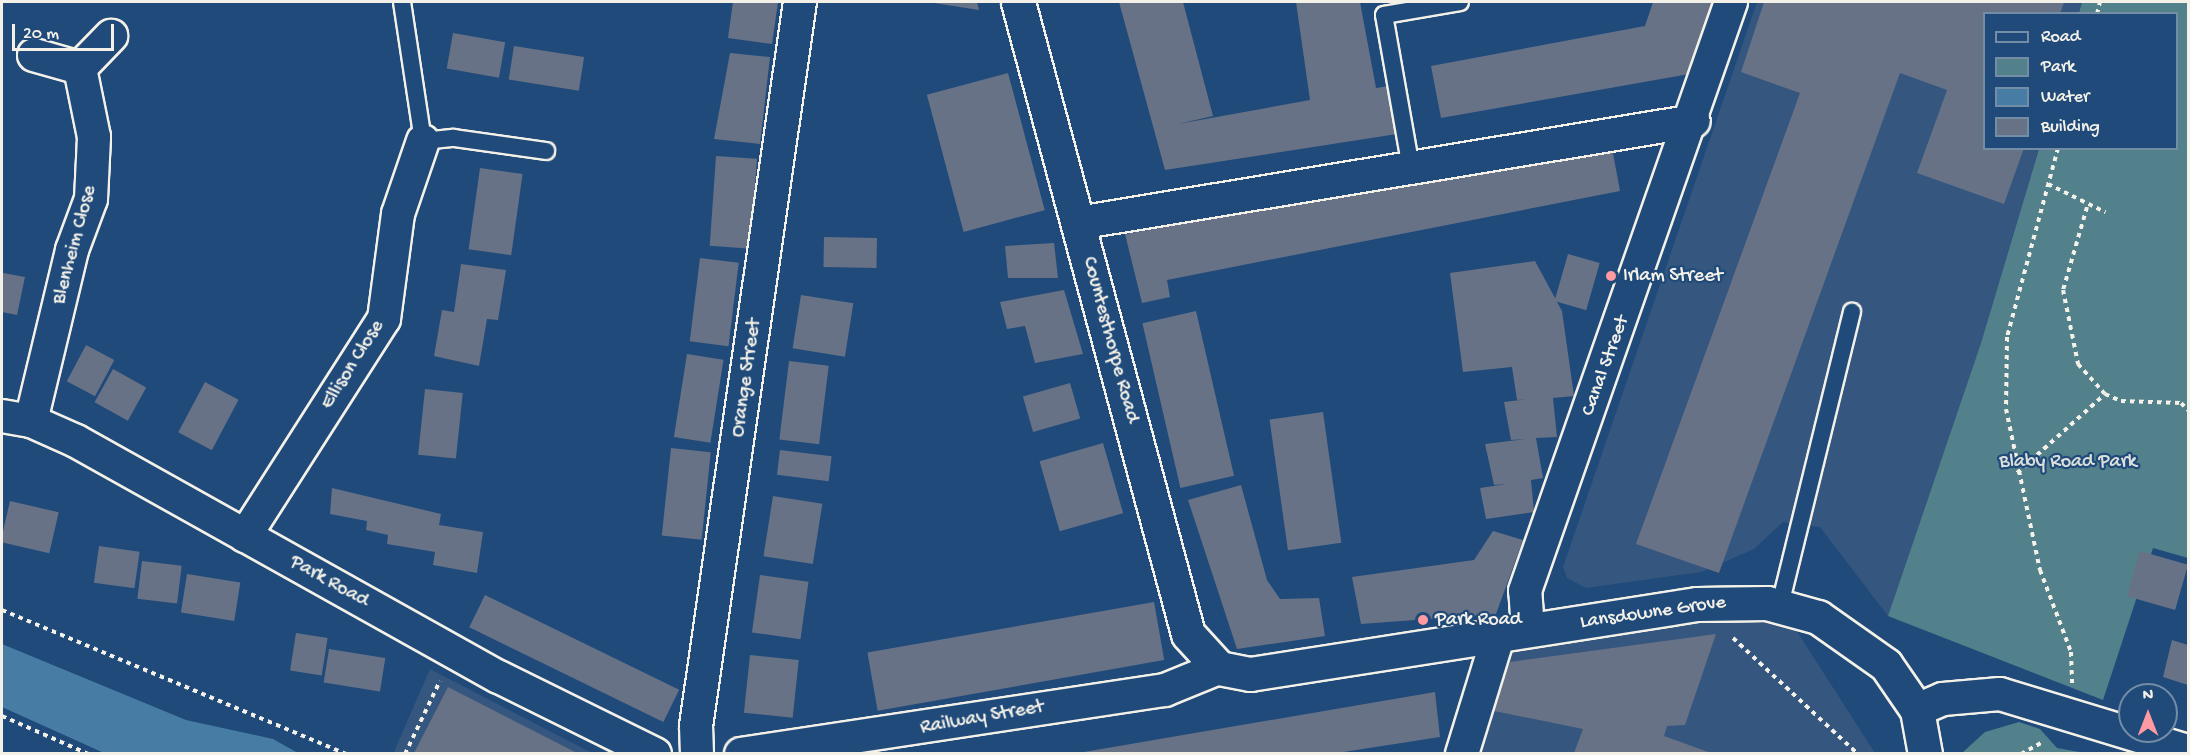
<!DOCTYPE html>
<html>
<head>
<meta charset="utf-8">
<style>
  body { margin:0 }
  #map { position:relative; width:2190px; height:755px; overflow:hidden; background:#1f4a7a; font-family:"Gochi Hand",sans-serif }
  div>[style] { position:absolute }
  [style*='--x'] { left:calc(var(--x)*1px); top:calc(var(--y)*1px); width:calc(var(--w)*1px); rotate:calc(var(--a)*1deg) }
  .built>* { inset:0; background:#35567e }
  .green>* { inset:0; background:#52818b }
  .water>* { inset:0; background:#477ca4 }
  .building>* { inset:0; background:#677286; transform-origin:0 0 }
  .path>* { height:4px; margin-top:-2px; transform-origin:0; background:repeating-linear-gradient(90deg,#f4f1e8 0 4.5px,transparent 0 9px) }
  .roads { filter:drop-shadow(2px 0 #f4f1e8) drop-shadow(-2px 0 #f4f1e8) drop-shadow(0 2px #f4f1e8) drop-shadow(0 -2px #f4f1e8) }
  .service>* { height:16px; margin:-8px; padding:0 8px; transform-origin:8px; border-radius:8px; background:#1f4a7a }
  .minor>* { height:32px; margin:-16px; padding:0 16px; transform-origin:16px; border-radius:16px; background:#1f4a7a }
  .tertiary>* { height:33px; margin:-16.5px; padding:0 16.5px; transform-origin:16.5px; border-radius:16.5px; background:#1f4a7a }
  .dots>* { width:16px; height:16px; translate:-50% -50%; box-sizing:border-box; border:3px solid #1f4a7a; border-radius:50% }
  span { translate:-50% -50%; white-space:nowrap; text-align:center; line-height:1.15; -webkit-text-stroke:4.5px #1f4a7a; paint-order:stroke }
  .street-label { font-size:20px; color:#f4f1e8 }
  .poi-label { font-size:20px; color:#f4f1e8 }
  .left { translate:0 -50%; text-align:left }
  .park-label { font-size:20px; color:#dce0da }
  .frame { position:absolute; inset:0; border:3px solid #f4f1e8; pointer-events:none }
  .legend { position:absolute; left:1983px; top:12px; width:195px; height:138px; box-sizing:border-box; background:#1f4a7a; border:2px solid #748da6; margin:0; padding:8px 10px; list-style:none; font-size:18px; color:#f4f1e8 }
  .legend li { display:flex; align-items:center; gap:12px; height:30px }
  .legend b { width:30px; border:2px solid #748da6 }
  .north { position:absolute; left:2118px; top:683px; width:60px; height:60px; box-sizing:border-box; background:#1f4a7a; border:2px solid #748da6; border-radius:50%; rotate:0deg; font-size:16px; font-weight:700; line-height:24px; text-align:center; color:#f4f1e8 }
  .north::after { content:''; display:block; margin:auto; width:21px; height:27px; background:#ff9aa2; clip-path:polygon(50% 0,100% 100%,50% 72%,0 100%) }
  .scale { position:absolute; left:12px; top:24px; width:102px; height:27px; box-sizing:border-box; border:3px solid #f4f1e8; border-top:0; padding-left:8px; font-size:18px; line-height:21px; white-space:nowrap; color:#f4f1e8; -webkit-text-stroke:4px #1f4a7a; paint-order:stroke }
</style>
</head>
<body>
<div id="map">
  <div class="built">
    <div style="clip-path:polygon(1757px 2px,2082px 2px,2079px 13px,1984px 14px,1984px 148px,2039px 149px,1981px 343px,1888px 616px,1820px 527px,1783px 522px,1754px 549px,1701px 572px,1586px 588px,1567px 578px,1563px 567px)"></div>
    <div style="clip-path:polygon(1780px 605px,1875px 753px,1453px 754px,1498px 637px)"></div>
    <div style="clip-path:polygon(430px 669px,592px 753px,393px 754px)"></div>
  </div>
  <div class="green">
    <div style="clip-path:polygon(2082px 2px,2188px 2px,2188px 558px,2153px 548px,2103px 700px,1888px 616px,1981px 343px,2039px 149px,2176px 148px,2176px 14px,2079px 13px)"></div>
    <div style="clip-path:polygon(2019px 722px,2040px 729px,2057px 748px,2085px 753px,1962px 753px,1985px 732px)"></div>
  </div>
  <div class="water">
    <div style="clip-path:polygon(2px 644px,186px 720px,273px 739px,298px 753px,104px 753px,2px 707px)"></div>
  </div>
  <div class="building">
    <div style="clip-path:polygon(733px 2px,778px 2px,772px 44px,728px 38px)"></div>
    <div style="clip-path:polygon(934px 2px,977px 2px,979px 10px,934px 3px)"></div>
    <div style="clip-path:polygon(1119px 2px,1183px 2px,1213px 116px,1178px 124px,1310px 100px,1296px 2px,1360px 2px,1376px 88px,1389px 86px,1397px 134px,1165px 170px)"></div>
    <div style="clip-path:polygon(1653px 2px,1714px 2px,1695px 73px,1441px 118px,1431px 66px,1645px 26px)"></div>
    <div style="clip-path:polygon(1764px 2px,2064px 2px,2060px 14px,1984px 14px,1984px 148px,2024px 148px,2004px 204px,1917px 173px,1947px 90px,1900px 73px,1719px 573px,1636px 544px,1800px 93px,1741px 72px)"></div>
    <div style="left:453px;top:33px;width:53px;height:36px;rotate:10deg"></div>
    <div style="left:514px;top:46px;width:71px;height:34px;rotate:9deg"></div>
    <div style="clip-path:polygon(730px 53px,770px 57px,760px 144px,714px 139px)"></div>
    <div style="left:1008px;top:73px;width:142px;height:84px;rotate:75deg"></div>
    <div style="clip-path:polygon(1612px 148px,1620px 191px,1167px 280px,1170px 297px,1142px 303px,1125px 234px)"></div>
    <div style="left:716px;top:156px;width:41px;height:90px;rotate:4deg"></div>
    <div style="left:480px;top:168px;width:43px;height:82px;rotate:8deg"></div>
    <div style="left:824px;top:237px;width:53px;height:30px;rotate:1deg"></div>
    <div style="clip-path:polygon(1054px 243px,1058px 278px,1008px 278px,1005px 246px)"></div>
    <div style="left:1568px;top:254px;width:33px;height:49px;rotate:16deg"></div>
    <div style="left:700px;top:258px;width:39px;height:84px;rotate:7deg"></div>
    <div style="clip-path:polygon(1535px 261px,1562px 311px,1574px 396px,1553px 398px,1557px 437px,1536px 438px,1543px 478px,1531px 480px,1534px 512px,1486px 519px,1480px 488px,1507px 484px,1494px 485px,1485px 444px,1526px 439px,1511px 440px,1504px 402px,1529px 399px,1517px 400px,1512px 367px,1463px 372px,1450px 273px)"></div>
    <div style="clip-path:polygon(461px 264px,506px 270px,498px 320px,487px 319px,479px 366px,434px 356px,442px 310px,454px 312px)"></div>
    <div style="clip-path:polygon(3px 273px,25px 277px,17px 315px,2px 312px)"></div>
    <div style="clip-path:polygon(1064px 290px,1083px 354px,1035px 363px,1025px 326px,1007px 329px,1000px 302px)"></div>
    <div style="left:801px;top:295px;width:53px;height:54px;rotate:9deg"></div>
    <div style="left:1196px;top:311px;width:169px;height:55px;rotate:77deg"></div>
    <div style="left:86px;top:345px;width:32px;height:41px;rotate:28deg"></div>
    <div style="left:687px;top:354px;width:37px;height:84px;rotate:9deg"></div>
    <div style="left:789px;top:361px;width:40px;height:79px;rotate:7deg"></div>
    <div style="left:113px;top:369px;width:38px;height:38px;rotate:29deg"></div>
    <div style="left:205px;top:382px;width:38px;height:57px;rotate:28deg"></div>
    <div style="left:1070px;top:383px;width:37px;height:49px;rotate:74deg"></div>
    <div style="left:425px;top:389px;width:38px;height:66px;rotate:6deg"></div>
    <div style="left:1323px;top:412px;width:132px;height:54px;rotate:82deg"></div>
    <div style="left:1103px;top:443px;width:73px;height:66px;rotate:74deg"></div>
    <div style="left:671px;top:448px;width:40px;height:88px;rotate:6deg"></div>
    <div style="left:780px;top:450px;width:52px;height:25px;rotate:7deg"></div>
    <div style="clip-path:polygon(1241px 485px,1267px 580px,1280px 599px,1319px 598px,1325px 636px,1237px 649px,1188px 500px)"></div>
    <div style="clip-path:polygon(332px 488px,441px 514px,439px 525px,483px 532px,477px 573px,433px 565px,435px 552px,387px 544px,388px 535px,366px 530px,367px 521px,330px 514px)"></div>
    <div style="left:773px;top:496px;width:50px;height:61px;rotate:9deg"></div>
    <div style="left:10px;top:501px;width:50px;height:42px;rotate:13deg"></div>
    <div style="clip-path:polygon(1493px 531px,1523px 540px,1496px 614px,1361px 624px,1352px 577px,1474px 560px)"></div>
    <div style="left:99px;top:546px;width:41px;height:37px;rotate:8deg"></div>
    <div style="left:2140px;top:551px;width:50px;height:47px;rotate:16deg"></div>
    <div style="left:142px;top:561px;width:40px;height:38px;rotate:7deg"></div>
    <div style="left:187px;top:574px;width:54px;height:39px;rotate:9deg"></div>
    <div style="left:760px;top:575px;width:49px;height:58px;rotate:8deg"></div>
    <div style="left:485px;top:595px;width:216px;height:36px;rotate:26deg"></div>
    <div style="left:1154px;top:602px;width:59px;height:291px;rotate:80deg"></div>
    <div style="left:296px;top:633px;width:32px;height:38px;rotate:9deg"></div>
    <div style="clip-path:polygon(1716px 634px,1685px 725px,1667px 726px,1664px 736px,1711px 753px,1574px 753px,1583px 729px,1494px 711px,1510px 662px)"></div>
    <div style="clip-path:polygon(2172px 640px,2188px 645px,2188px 685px,2163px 677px)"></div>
    <div style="left:329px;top:649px;width:57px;height:34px;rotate:9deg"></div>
    <div style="left:750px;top:655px;width:49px;height:58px;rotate:6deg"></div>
    <div style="clip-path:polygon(448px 687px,577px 753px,414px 753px)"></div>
    <div style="clip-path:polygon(1435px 692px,1440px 737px,1337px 753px,1078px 753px)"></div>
  </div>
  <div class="path">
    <div style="--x:2097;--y:14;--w:12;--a:-76"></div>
    <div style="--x:2058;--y:148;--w:196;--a:105.1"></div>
    <div style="--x:2007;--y:337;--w:72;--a:90.8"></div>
    <div style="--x:2006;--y:409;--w:165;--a:78.1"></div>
    <div style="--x:2040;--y:570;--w:88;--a:69.3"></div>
    <div style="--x:2071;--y:652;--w:31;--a:88"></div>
    <div style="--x:2048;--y:184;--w:64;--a:26.2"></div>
    <div style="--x:2087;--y:207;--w:86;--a:106.1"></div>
    <div style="--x:2063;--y:290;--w:76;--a:78.5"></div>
    <div style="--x:2078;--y:364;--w:40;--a:48"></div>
    <div style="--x:2105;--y:394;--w:17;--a:24"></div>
    <div style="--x:2121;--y:401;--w:60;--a:1.9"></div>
    <div style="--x:2181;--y:403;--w:10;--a:45"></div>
    <div style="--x:2017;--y:473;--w:118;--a:-41.9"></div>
    <div style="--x:2;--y:610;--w:374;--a:22.7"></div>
    <div style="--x:1733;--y:638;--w:171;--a:42.9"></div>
    <div style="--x:2;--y:716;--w:94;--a:23.8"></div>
    <div style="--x:405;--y:754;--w:81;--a:-64.4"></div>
    <div style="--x:2021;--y:754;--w:26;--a:-29"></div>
  </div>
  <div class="roads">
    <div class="service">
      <div style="--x:402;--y:2;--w:141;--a:81.4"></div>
      <div style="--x:423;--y:141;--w:31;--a:-6"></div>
      <div style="--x:454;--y:138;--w:93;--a:8"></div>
      <div style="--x:1411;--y:168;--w:155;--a:-100"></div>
      <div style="--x:1384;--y:15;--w:77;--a:-9.7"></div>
      <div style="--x:1780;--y:605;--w:302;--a:-76.2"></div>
    </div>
    <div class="minor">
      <div style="--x:34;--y:55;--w:48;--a:15.8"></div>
      <div style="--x:80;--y:68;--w:45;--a:-45.9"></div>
      <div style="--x:1078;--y:223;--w:624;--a:-9.4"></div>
      <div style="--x:2;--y:416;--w:29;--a:10"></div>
      <div style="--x:31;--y:421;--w:49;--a:24"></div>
      <div style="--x:76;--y:441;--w:484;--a:29.2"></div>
      <div style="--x:499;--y:677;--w:174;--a:26.3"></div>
      <div style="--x:31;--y:421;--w:176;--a:-76.5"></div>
      <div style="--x:72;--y:250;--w:54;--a:-69.6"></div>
      <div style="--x:91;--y:199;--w:62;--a:-87.2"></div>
      <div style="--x:94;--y:137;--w:70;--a:-101.5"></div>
      <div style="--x:245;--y:536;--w:258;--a:-57.4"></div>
      <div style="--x:384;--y:319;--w:106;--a:-82.4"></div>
      <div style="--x:398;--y:214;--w:77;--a:-71.1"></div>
      <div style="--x:1528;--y:630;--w:39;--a:-94"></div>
      <div style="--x:1525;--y:591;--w:624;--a:-70.72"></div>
      <div style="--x:1917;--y:710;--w:28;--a:-23"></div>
      <div style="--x:1943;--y:699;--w:57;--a:-5"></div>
      <div style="--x:2000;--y:694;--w:196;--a:16.9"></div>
      <div style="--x:697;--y:754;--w:28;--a:-92"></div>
      <div style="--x:696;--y:726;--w:731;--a:-81.83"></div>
      <div style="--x:741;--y:754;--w:429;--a:-8.6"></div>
      <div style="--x:1165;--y:690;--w:58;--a:-22.2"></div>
      <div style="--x:1462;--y:754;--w:122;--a:-72.9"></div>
    </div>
    <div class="tertiary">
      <div style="--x:1018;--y:2;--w:654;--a:74.94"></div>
      <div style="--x:1188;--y:634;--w:46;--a:47.6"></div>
      <div style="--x:1219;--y:668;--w:32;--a:11"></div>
      <div style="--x:1250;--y:674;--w:452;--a:-8.9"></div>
      <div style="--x:1697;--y:604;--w:70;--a:-0.8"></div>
      <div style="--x:1767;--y:603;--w:53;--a:15.4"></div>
      <div style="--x:1818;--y:617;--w:83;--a:35.2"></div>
      <div style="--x:1886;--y:665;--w:55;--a:55.4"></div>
      <div style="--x:1917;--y:710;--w:45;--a:79.7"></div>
    </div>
  </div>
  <div class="dots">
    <div style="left:1611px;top:276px;background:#ff9aa2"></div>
    <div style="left:1423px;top:620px;background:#ff9aa2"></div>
  </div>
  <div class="street-label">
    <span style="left:75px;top:245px;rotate:-75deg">Blenheim Close</span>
    <span style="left:1110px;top:340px;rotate:75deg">Countesthorpe Road</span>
    <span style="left:353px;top:365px;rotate:-58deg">Ellison Close</span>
    <span style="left:1606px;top:366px;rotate:-70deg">Canal Street</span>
    <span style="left:747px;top:378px;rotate:-82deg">Orange Street</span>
    <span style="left:329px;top:582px;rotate:29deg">Park Road</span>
    <span style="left:1653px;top:613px;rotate:-8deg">Lansdowne Grove</span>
    <span style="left:982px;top:718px;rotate:-10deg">Railway Street</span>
  </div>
  <div class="poi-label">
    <span class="left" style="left:1623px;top:276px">Irlam Street</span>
    <span class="left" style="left:1435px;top:620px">Park Road</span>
  </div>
  <div class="park-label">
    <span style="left:2068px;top:462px">Blaby Road Park</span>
  </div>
  <div class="frame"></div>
  <ul class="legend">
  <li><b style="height:8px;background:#1f4a7a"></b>Road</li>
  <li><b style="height:16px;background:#52818b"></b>Park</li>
  <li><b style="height:16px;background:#477ca4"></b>Water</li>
  <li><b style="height:16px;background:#677286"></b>Building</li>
  </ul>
  <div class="north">N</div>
  <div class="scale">20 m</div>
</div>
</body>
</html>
